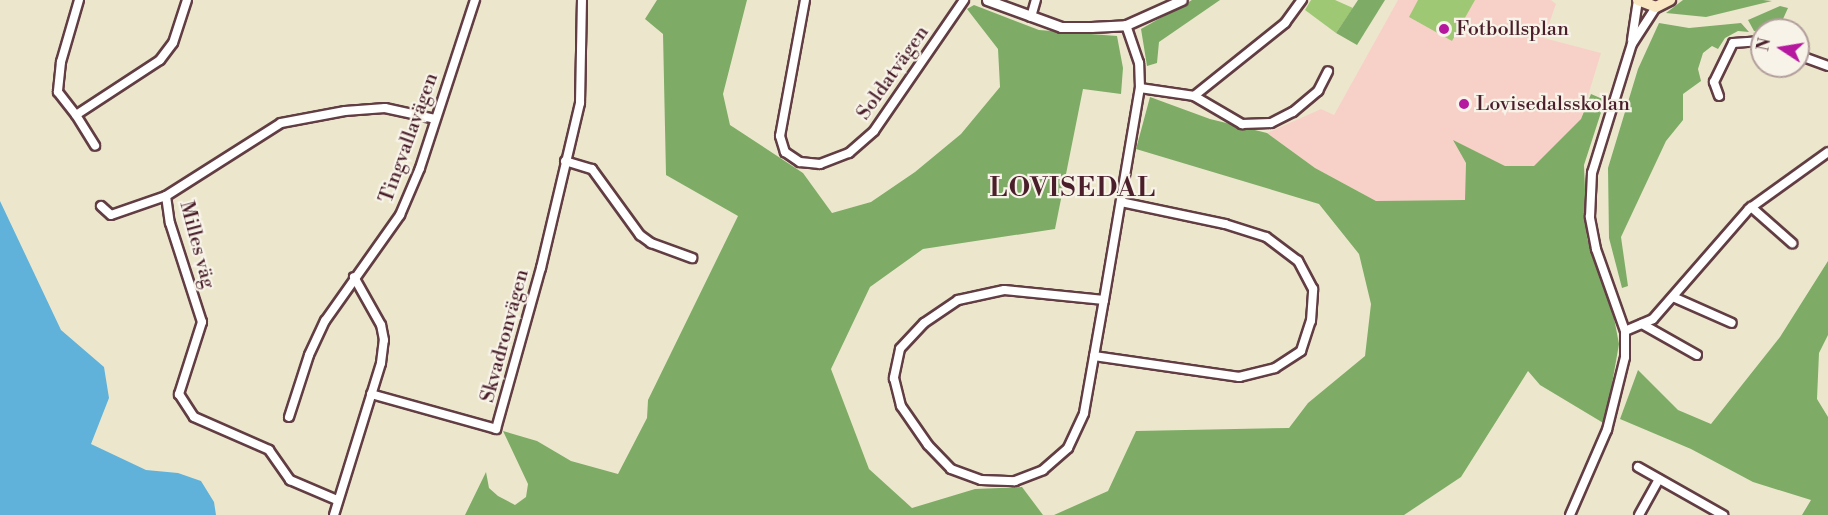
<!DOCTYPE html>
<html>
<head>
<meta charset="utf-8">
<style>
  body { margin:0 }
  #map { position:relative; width:1828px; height:515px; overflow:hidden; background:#ece7cc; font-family:"Libre Bodoni",serif }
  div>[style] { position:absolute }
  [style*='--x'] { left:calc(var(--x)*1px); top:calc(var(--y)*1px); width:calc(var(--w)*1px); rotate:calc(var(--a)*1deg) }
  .built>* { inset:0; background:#f7d1c8 }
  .green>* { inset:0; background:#9ec874 }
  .forest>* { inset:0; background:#7eac66 }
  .water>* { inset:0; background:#60b2db }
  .roads { filter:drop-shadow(2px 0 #623d43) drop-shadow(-2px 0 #623d43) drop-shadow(0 2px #623d43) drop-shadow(0 -2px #623d43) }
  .minor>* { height:8px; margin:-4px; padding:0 4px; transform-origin:4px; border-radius:4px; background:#fff }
  .tertiary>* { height:9px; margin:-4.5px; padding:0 4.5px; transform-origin:4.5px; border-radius:4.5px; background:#fff }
  .secondary>* { height:10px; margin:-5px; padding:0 5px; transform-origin:5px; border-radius:5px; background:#f9e7c3 }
  .dots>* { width:16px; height:16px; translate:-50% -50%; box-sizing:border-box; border:3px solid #f7f3e8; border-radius:50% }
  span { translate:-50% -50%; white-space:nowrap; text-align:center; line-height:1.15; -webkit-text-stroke:4.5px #f7f3e8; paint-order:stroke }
  .poi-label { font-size:20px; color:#4a1f2b }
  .left { translate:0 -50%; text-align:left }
  .street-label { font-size:20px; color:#4a1f2b }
  .district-label { font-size:26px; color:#4a1f2b; font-weight:700; letter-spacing:1.5px }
  .north { position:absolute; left:1750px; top:18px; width:60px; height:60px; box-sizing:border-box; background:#f7f3e8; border:2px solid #b29e9c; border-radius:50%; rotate:282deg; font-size:16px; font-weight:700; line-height:24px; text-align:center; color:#4a1f2b }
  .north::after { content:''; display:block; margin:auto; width:21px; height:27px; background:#b5179e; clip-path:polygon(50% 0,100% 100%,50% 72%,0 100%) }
</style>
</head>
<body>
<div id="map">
  <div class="built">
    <div style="clip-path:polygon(1398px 0,1551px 0,1556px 4px,1544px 38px,1601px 53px,1581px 119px,1534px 166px,1505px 166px,1454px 141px,1467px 163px,1466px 201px,1376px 201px,1315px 168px,1267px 133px,1321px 109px,1334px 115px)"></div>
  </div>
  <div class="green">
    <div style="clip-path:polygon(1311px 0,1335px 0,1353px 8px,1336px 33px,1305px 10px)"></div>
    <div style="clip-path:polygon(1418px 0,1475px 0,1452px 41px,1409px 17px)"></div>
  </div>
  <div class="forest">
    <div style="clip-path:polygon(657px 0,747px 0,723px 94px,730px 125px,803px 173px,832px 213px,871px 202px,915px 172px,961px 134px,1000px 87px,998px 49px,967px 9px,974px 5px,1039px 30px,1117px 36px,1123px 68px,1121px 94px,1083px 89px,1055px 229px,923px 249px,870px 287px,831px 369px,869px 469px,912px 508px,975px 489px,1022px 487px,1043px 515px,465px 515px,486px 472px,489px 488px,498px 496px,515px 505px,526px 497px,528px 484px,503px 431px,537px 441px,571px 461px,618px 474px,647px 418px,648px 400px,738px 216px,666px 175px,663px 34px,645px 19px)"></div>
    <div style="clip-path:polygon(1192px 0,1220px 0,1159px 42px,1157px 63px,1147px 66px,1141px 29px)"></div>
    <div style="clip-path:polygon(1358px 0,1385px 0,1357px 45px,1336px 33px)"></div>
    <div style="clip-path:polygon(1683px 0,1763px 0,1772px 1px,1706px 17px,1666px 13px)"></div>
    <div style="clip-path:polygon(1780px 6px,1788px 8px,1778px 30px,1754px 31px,1748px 20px)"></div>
    <div style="clip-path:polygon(1659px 23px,1689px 28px,1741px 23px,1749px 32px,1738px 31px,1725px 38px,1718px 49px,1712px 46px,1703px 53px,1698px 69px,1701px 81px,1683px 94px,1683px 120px,1666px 141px,1621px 237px,1628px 286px,1622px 288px,1609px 238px,1608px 168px,1638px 69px)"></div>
    <div style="clip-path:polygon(1591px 94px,1605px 100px,1584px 165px,1587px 238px,1614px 318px,1619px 344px,1605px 424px,1540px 385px,1528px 371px,1461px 477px,1404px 515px,1054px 515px,1108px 491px,1136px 431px,1289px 428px,1308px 403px,1365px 356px,1371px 304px,1359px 254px,1319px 204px,1136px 149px,1150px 97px,1210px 119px,1267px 133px,1315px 168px,1376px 201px,1465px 200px,1466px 163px,1453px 140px,1505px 166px,1534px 166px,1581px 119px)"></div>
    <div style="clip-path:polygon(1828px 261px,1828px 335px,1819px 353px,1817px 399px,1828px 417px,1828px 515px,1802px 515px,1811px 500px,1753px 482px,1691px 449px,1620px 419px,1638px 370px,1678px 410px,1711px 424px,1780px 337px)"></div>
  </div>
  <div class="water">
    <div style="clip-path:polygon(0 201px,61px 330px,104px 367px,109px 398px,91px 444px,146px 470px,178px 473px,201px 481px,214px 502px,216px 515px,0 515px)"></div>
  </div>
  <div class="roads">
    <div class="minor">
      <div style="--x:79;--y:0;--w:65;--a:106.2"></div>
      <div style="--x:61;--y:62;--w:30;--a:96"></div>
      <div style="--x:58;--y:92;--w:29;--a:52"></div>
      <div style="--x:76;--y:115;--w:100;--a:-33.2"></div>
      <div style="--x:160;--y:60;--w:21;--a:-53"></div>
      <div style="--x:173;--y:43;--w:45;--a:-72"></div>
      <div style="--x:805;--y:0;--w:138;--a:100.4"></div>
      <div style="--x:780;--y:136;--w:17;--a:73"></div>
      <div style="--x:785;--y:152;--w:18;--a:34"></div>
      <div style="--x:800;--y:162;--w:20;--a:6"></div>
      <div style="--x:820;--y:164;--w:31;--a:-21"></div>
      <div style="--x:849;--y:153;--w:33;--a:-41"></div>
      <div style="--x:874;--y:131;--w:159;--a:-55.5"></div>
      <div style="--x:1031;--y:17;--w:18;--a:-74"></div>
      <div style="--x:1632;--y:40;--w:40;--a:-81.5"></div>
      <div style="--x:1798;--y:55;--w:32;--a:20"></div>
      <div style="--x:1140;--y:88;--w:55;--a:8.4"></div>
      <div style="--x:1194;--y:96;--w:117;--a:-38.7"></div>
      <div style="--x:1285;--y:23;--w:29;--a:-54"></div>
      <div style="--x:1194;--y:96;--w:56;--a:30.3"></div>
      <div style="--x:1242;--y:124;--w:29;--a:-2"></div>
      <div style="--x:1271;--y:123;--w:25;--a:-27"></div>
      <div style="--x:1293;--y:112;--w:33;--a:-40"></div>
      <div style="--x:1318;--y:91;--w:22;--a:-63"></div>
      <div style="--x:1719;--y:96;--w:15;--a:-110"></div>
      <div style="--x:1714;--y:82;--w:43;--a:-64"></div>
      <div style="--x:1733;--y:43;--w:29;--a:-4"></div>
      <div style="--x:76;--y:115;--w:36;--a:58"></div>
      <div style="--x:565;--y:161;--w:28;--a:17"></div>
      <div style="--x:592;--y:169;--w:82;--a:54"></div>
      <div style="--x:640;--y:235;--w:14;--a:36"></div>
      <div style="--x:651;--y:243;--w:44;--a:20.1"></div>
      <div style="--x:166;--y:196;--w:27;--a:82"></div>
      <div style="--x:170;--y:223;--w:104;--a:72.1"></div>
      <div style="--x:202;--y:322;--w:76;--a:107.7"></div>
      <div style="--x:179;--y:394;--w:27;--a:57"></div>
      <div style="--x:194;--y:417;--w:82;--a:23.7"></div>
      <div style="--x:269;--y:450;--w:37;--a:55"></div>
      <div style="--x:290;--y:480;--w:51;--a:23.1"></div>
      <div style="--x:101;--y:206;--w:13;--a:42"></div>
      <div style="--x:111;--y:215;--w:58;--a:-19.1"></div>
      <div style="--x:166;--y:196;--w:136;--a:-32.4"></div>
      <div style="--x:281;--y:123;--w:65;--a:-10.6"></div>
      <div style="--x:345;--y:111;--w:40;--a:-4.3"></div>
      <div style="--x:385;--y:108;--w:51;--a:12.4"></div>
      <div style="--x:1751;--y:207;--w:55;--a:41.3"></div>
      <div style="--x:1673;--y:297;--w:64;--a:23.8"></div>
      <div style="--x:1104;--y:300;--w:100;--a:-174.3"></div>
      <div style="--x:1004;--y:290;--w:47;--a:167.7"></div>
      <div style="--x:958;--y:300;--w:41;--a:145.9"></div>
      <div style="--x:924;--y:323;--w:35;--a:133"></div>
      <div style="--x:900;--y:349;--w:30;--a:102"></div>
      <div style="--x:894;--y:378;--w:29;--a:76"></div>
      <div style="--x:901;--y:406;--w:47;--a:55.3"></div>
      <div style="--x:928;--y:445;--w:33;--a:46"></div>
      <div style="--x:951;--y:469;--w:32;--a:20"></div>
      <div style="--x:981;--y:480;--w:34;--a:2"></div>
      <div style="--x:1015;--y:481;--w:30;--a:-21"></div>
      <div style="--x:1043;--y:470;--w:33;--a:-41"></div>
      <div style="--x:1068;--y:448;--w:38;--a:-65"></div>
      <div style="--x:1084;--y:413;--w:115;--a:-80"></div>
      <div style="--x:1104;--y:300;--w:215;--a:-80.4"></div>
      <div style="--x:1140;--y:88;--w:25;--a:-92"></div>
      <div style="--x:1139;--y:63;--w:40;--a:-108.9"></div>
      <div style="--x:1642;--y:324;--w:63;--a:29.4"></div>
      <div style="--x:1625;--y:331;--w:30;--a:-23"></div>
      <div style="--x:1653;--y:319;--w:146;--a:-48.9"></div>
      <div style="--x:1749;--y:209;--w:97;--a:-35.8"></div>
      <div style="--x:1094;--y:356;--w:147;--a:8.2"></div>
      <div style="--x:1239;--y:377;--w:37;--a:-14"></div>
      <div style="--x:1275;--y:368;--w:31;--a:-33"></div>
      <div style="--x:1301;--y:351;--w:32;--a:-72"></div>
      <div style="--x:1311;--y:321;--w:32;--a:-86"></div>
      <div style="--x:1313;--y:289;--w:32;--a:-118"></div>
      <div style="--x:1298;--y:261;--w:40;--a:-143"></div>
      <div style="--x:1266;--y:237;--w:43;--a:-162.4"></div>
      <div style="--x:1225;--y:224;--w:106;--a:-168.1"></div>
      <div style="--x:371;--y:394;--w:130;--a:15.6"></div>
      <div style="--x:496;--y:429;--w:167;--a:-74.4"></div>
      <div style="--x:541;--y:268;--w:170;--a:-76.7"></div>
      <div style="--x:580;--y:103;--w:103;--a:-88.9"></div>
      <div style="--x:289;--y:417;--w:65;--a:-72.1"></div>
      <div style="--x:309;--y:355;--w:38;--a:-65"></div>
      <div style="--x:325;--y:321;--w:130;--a:-54.7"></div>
      <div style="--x:400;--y:215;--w:51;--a:-66.9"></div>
      <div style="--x:420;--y:168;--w:177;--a:-71.9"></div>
      <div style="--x:1638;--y:467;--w:98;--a:29.5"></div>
      <div style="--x:334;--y:515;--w:159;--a:-72.8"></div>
      <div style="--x:381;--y:363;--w:23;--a:-83"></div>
      <div style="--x:384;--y:340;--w:15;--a:-101"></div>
      <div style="--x:381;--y:325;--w:55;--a:-119.4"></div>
      <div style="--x:1570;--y:515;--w:93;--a:-66.5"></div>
      <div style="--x:1607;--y:430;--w:75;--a:-76.1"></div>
      <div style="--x:1625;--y:357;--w:26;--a:-90"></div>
      <div style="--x:1625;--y:331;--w:87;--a:-109.5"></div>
      <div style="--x:1596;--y:249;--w:33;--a:-101"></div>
      <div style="--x:1590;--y:217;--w:44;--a:-87.4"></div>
      <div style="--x:1592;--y:173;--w:135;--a:-72.8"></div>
      <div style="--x:1632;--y:44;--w:44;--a:-57"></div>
      <div style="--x:1639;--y:515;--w:41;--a:-60.9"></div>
    </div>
    <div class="tertiary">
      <div style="--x:987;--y:0;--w:79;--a:20"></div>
      <div style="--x:1061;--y:27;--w:30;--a:0"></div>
      <div style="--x:1091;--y:27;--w:35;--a:-3"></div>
      <div style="--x:1126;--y:25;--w:61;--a:-24.1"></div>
    </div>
    <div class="secondary">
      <div style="--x:1638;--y:0;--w:19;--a:21"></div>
      <div style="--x:1656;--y:7;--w:16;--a:-27"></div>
    </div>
  </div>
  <div class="dots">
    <div style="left:1444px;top:29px;background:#b5179e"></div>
    <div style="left:1464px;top:104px;background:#b5179e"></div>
  </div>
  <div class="poi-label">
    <span class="left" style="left:1456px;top:29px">Fotbollsplan</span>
    <span class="left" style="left:1476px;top:104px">Lovisedalsskolan</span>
  </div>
  <div class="street-label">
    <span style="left:893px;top:73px;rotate:-55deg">Soldatvägen</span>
    <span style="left:409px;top:138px;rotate:-70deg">Tingvallavägen</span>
    <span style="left:197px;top:245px;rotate:75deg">Milles väg</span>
    <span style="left:505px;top:336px;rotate:-75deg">Skvadronvägen</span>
  </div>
  <div class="district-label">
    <span style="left:1073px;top:189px">LOVISEDAL</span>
  </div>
  <div class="north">N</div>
</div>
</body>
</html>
